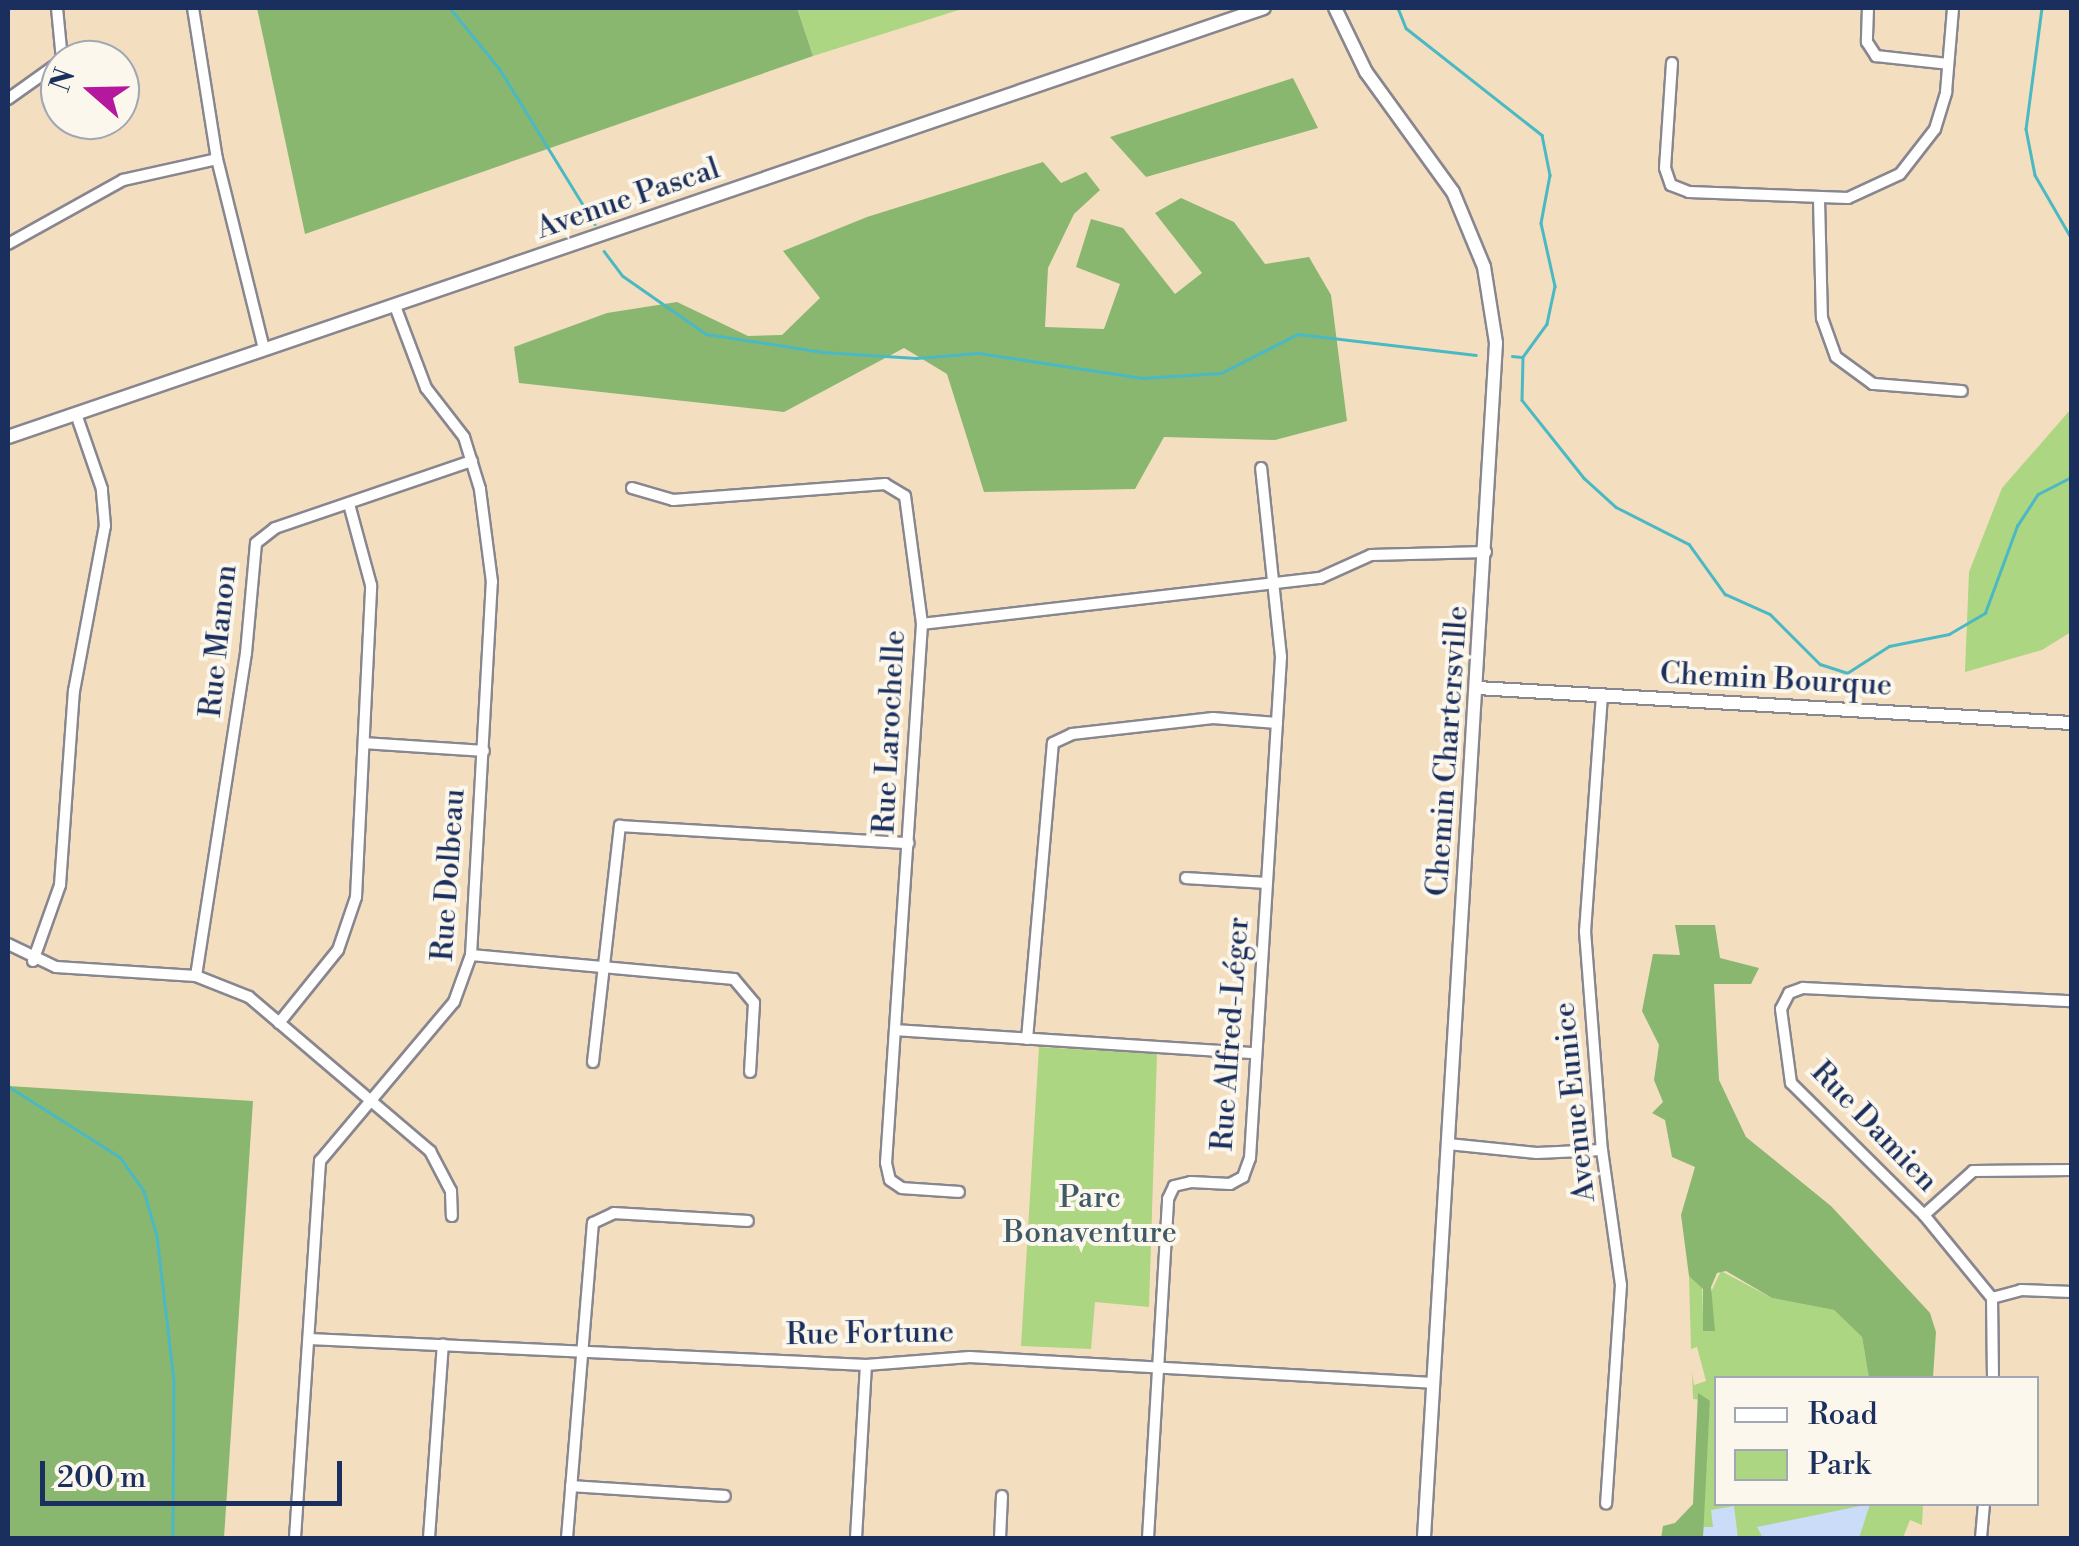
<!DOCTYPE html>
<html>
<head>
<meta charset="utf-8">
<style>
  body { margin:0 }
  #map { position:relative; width:2079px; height:1546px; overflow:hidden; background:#f4dec0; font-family:"Libre Bodoni",serif }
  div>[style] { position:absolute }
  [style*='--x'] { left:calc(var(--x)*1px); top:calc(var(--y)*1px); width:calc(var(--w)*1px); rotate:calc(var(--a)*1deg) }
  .built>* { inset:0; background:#cbdcf9 }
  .green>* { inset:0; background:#acd681 }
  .forest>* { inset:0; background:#89b76f }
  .stream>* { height:2.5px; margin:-1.25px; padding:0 1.25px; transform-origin:1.25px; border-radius:1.25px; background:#4bb9c3 }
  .roads { filter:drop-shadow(2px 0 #88868f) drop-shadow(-2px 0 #88868f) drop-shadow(0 2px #88868f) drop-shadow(0 -2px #88868f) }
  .minor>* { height:10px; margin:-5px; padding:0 5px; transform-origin:5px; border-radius:5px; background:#fff }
  .tertiary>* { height:12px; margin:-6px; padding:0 6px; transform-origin:6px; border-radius:6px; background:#fff }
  span { translate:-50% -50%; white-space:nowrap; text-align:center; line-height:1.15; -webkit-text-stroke:8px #fbf7ec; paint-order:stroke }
  .street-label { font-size:30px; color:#1b2f5e }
  .park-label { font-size:30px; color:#3f5967 }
  .frame { position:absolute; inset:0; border:10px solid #1b2f5e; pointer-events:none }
  .legend { position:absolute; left:1714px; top:1376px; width:325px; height:130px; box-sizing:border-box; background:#fbf7ec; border:2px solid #a1a7b3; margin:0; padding:12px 18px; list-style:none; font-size:30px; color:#1b2f5e }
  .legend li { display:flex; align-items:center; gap:20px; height:50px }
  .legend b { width:50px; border:2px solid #a1a7b3 }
  .north { position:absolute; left:40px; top:40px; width:100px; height:100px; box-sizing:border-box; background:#fbf7ec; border:2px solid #a1a7b3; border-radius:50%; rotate:290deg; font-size:28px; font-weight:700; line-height:40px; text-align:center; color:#1b2f5e }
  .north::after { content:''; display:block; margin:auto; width:35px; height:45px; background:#b5179e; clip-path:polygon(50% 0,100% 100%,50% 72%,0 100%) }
  .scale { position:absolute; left:40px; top:1461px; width:302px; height:45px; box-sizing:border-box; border:5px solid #1b2f5e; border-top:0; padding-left:12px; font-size:30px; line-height:35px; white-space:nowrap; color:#1b2f5e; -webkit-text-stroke:8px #fbf7ec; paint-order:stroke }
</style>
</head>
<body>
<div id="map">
  <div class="built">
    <div style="clip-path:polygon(1785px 1316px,1863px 1378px,1716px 1378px,1716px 1504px,1889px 1504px,1897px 1538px,1702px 1538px,1710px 1401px,1703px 1365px)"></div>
  </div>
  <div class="green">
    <div style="clip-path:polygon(797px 8px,965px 8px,813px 56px)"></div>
    <div style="clip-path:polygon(2071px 409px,2071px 632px,2042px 650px,1965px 672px,1969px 572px,2002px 488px)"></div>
    <div style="clip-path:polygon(1039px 1047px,1157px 1054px,1149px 1307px,1095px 1302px,1091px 1349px,1021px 1346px)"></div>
    <div style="clip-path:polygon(1721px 1271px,1772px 1298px,1834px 1310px,1862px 1337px,1869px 1378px,1716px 1378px,1716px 1504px,1923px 1504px,1922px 1525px,1910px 1520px,1903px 1538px,1859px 1538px,1870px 1504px,1757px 1527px,1763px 1538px,1738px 1538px,1734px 1506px,1711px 1510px,1713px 1527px,1703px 1527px,1702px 1537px,1717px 1538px,1702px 1538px,1710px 1401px,1693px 1399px,1692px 1373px,1694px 1385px,1706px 1381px,1697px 1347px,1691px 1349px,1689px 1276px,1702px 1285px,1703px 1315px,1711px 1323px,1710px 1294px)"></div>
  </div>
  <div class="forest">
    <div style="clip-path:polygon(257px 8px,797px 8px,813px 56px,305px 234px)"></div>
    <div style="clip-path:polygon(1293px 78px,1318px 128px,1146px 177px,1110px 137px)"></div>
    <div style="clip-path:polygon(1043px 162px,1061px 183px,1086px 172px,1100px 190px,1074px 214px,1048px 268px,1045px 327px,1104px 329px,1120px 284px,1076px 267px,1091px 219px,1123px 228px,1175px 294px,1202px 273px,1155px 213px,1181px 198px,1234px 222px,1265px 264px,1309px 257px,1331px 295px,1347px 421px,1275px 440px,1164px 437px,1135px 489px,984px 492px,947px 374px,904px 348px,784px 412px,519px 383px,514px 347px,607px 313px,677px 302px,748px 336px,782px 335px,820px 298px,783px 251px,867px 217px)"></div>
    <div style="clip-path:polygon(1675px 925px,1715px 925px,1720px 958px,1759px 968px,1751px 984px,1714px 984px,1719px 1080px,1746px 1137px,1831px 1206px,1930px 1313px,1936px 1332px,1933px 1378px,1869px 1378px,1862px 1337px,1834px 1310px,1772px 1298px,1726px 1271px,1717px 1273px,1711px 1287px,1715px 1331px,1703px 1331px,1703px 1289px,1689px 1276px,1681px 1215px,1695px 1167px,1672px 1157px,1665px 1120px,1652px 1113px,1663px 1102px,1654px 1080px,1659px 1045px,1642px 1011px,1653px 954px,1680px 955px)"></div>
    <div style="clip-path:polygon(8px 1086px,253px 1101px,224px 1538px,8px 1538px)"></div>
    <div style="clip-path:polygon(1698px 1393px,1710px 1401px,1703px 1538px,1661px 1538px,1663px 1526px,1675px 1523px,1693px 1504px)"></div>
  </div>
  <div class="stream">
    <div style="--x:450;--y:8;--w:77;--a:50.8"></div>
    <div style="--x:499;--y:68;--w:183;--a:58.4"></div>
    <div style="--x:1398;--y:8;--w:22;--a:68"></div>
    <div style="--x:1406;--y:28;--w:173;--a:38.2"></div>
    <div style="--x:1542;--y:135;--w:41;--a:78.7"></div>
    <div style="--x:1550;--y:175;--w:49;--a:100.6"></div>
    <div style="--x:1541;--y:223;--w:65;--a:77.5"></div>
    <div style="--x:1555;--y:286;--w:39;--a:102"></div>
    <div style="--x:1547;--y:324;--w:41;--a:126"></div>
    <div style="--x:1523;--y:357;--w:43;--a:91.3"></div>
    <div style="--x:1522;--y:400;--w:100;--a:51.5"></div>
    <div style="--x:1584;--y:478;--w:43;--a:42.2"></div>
    <div style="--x:1616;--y:507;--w:82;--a:26.9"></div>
    <div style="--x:1689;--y:544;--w:62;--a:54.2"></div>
    <div style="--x:1725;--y:594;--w:49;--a:24"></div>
    <div style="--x:1770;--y:614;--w:71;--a:45"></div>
    <div style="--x:1820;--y:664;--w:28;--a:18"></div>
    <div style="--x:1847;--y:673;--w:50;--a:-32.7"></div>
    <div style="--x:1889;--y:646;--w:61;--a:-11.3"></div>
    <div style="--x:1949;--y:634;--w:42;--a:-30.3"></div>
    <div style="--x:1985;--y:613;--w:93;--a:-69.8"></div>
    <div style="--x:2017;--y:526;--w:38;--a:-57"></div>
    <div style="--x:2038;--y:494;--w:38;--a:-27"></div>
    <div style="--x:2042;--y:8;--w:122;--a:97.5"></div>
    <div style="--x:2026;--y:129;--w:47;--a:78.9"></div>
    <div style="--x:2035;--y:175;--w:74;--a:60"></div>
    <div style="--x:604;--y:251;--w:31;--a:53"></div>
    <div style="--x:623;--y:276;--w:101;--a:34.9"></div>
    <div style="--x:706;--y:334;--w:118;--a:8.7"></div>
    <div style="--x:823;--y:352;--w:93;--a:3.7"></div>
    <div style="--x:916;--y:358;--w:63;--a:-4.5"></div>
    <div style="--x:979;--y:353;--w:165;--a:8.7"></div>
    <div style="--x:1142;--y:378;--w:79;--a:-3.6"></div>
    <div style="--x:1221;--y:373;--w:86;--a:-26.9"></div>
    <div style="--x:1298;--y:334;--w:179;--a:6.7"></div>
    <div style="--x:1512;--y:356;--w:9;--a:6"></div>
    <div style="--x:8;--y:1086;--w:133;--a:32.4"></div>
    <div style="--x:120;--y:1157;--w:42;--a:54.8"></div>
    <div style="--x:144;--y:1191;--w:47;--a:73.9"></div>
    <div style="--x:157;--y:1236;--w:145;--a:83.3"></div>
    <div style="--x:174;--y:1380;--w:158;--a:90.4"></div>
  </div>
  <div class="roads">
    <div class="minor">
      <div style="--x:57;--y:8;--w:52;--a:84.5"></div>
      <div style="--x:193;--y:8;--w:153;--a:81"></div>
      <div style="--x:217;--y:159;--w:196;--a:76.1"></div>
      <div style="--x:1868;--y:8;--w:34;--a:92"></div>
      <div style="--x:1867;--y:42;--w:17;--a:57"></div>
      <div style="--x:1876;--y:56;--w:72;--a:6.3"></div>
      <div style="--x:1672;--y:63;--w:105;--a:93.8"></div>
      <div style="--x:1665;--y:168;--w:18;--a:71"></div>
      <div style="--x:1671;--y:185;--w:19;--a:21"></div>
      <div style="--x:1689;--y:192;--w:159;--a:2.2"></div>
      <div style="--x:1848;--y:198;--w:57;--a:-24.8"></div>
      <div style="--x:1900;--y:174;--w:57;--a:-52.1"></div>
      <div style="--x:1935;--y:129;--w:39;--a:-73"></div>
      <div style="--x:1946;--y:92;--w:84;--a:-85.2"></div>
      <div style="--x:8;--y:99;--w:64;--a:-35.4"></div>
      <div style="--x:1819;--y:199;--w:119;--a:88.6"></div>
      <div style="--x:1822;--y:318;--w:41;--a:70.3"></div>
      <div style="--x:1836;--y:357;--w:46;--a:36.1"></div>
      <div style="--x:1873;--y:384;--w:89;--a:4.5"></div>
      <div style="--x:8;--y:244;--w:132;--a:-29.1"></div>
      <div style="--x:123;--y:180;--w:96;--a:-12.6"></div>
      <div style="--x:632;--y:488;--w:43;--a:16.3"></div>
      <div style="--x:673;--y:500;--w:213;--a:-4.3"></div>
      <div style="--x:885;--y:484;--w:23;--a:31"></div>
      <div style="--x:905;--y:496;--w:129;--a:82.4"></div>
      <div style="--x:922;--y:624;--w:540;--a:93.82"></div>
      <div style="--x:886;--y:1163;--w:17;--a:77"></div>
      <div style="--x:890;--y:1180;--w:14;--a:34"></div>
      <div style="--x:902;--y:1188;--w:57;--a:4"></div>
      <div style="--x:922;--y:624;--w:401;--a:-6.6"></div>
      <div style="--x:1320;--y:578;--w:56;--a:-24.3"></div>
      <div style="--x:1371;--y:555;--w:115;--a:-1.5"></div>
      <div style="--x:1602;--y:695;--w:237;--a:94.1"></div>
      <div style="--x:1585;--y:931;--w:220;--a:85.6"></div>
      <div style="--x:1602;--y:1150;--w:136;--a:82"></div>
      <div style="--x:1621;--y:1285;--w:219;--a:93.9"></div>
      <div style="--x:364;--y:743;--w:120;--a:3.8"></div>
      <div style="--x:1186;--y:878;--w:80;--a:3.6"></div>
      <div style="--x:8;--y:944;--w:53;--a:25.6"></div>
      <div style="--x:56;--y:967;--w:140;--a:3.7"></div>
      <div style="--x:196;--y:976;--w:57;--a:21.6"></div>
      <div style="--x:249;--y:997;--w:238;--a:40.4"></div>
      <div style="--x:430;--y:1151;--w:45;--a:62.3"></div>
      <div style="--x:451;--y:1191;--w:25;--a:88"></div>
      <div style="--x:471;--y:955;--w:264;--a:5.2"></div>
      <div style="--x:734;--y:979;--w:31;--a:50"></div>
      <div style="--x:754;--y:1003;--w:69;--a:93.3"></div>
      <div style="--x:33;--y:961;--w:81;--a:-70.4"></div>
      <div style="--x:60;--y:885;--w:195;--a:-85.9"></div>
      <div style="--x:74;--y:691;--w:168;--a:-79.4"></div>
      <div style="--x:105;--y:526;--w:37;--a:-95"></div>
      <div style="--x:102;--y:489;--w:79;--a:-109.1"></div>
      <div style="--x:196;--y:976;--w:327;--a:-81.2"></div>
      <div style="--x:246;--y:653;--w:110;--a:-84.8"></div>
      <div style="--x:256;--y:543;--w:24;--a:-38"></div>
      <div style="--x:275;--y:528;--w:208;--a:-18.8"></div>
      <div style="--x:279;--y:1023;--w:94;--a:-51.1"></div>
      <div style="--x:338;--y:950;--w:56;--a:-71.2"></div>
      <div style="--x:356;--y:897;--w:312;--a:-87.2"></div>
      <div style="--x:371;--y:585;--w:84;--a:-105.2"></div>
      <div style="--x:895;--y:1030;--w:360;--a:3.7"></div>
      <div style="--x:1027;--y:1039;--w:297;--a:-85"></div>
      <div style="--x:1053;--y:743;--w:21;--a:-25"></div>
      <div style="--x:1072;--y:734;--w:142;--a:-6.5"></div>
      <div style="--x:1213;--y:718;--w:64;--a:4.5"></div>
      <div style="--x:593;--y:1062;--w:238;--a:-83.5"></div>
      <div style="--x:620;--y:826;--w:289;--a:3.4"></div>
      <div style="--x:1448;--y:1144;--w:89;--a:5.8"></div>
      <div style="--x:1537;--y:1153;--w:65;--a:-2.6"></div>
      <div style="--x:1924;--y:1215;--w:66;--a:-41.9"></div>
      <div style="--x:1973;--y:1171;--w:99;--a:-0.6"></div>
      <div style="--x:1992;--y:1298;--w:30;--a:-15"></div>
      <div style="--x:2021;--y:1290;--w:51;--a:2.2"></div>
      <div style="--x:309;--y:1339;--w:558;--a:2.67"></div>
      <div style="--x:866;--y:1365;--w:104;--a:-4.4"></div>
      <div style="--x:970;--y:1357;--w:463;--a:3.2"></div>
      <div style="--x:1993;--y:1378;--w:80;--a:-90.7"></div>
      <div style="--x:1992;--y:1298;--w:107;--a:-129.3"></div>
      <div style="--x:1924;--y:1215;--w:187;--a:-135.2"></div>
      <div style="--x:1791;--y:1083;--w:75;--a:-97.7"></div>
      <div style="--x:1781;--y:1009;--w:18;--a:-63"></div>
      <div style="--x:1789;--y:993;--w:15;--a:-20"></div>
      <div style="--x:1803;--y:988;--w:269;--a:2.8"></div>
      <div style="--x:571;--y:1486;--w:154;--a:3.7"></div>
      <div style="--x:295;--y:1538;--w:378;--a:-86.2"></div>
      <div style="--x:320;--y:1161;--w:208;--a:-49.9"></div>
      <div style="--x:454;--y:1002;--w:50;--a:-70.1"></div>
      <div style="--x:471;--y:955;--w:374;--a:-86.8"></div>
      <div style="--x:492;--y:582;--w:94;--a:-97.4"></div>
      <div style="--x:480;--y:489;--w:54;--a:-107.1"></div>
      <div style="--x:464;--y:437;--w:62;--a:-127.8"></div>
      <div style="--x:426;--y:388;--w:88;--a:-110.7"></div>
      <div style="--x:429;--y:1538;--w:194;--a:-85.9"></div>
      <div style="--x:567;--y:1538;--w:316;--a:-85.3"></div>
      <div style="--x:593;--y:1223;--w:23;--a:-25"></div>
      <div style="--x:614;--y:1213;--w:134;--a:3.4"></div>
      <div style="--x:856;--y:1538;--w:173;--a:-86.7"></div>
      <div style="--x:1000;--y:1538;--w:42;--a:-87.3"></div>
      <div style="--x:1148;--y:1538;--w:340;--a:-86.6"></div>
      <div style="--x:1168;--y:1199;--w:14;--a:-65"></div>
      <div style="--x:1174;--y:1186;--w:17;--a:-13"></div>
      <div style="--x:1191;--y:1182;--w:39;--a:3"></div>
      <div style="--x:1230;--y:1184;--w:15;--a:-28"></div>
      <div style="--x:1243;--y:1177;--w:20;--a:-70"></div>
      <div style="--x:1250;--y:1158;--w:502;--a:-86.46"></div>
      <div style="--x:1281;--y:657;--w:190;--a:-96"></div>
      <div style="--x:1981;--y:1538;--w:34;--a:-85"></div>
    </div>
    <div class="tertiary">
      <div style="--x:1335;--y:8;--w:71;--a:64.2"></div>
      <div style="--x:1366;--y:72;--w:148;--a:54.1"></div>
      <div style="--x:1453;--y:192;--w:81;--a:67.5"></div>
      <div style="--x:1484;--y:267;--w:77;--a:81"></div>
      <div style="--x:1496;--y:343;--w:1197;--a:93.45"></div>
      <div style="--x:8;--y:437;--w:1327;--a:-18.86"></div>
      <div style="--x:1477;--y:688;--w:596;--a:3.37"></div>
    </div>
  </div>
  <div class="street-label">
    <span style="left:628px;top:199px;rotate:-19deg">Avenue Pascal</span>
    <span style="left:219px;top:641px;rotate:-84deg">Rue Manon</span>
    <span style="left:1776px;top:680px;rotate:3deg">Chemin Bourque</span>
    <span style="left:890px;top:732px;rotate:-87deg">Rue Larochelle</span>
    <span style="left:1448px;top:751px;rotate:-86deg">Chemin Chartersville</span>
    <span style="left:449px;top:875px;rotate:-86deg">Rue Dolbeau</span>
    <span style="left:1231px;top:1034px;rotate:-86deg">Rue Alfred-Léger</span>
    <span style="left:1575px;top:1102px;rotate:-96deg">Avenue Eunice</span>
    <span style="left:1874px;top:1127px;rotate:46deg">Rue Damien</span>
    <span style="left:870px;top:1334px;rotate:-1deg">Rue Fortune</span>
  </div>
  <div class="park-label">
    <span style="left:1090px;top:1215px">Parc<br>Bonaventure</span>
  </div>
  <div class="frame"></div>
  <ul class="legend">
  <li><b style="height:12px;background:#fff"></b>Road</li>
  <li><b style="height:28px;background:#acd681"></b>Park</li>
  </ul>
  <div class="north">N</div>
  <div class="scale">200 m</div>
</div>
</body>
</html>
